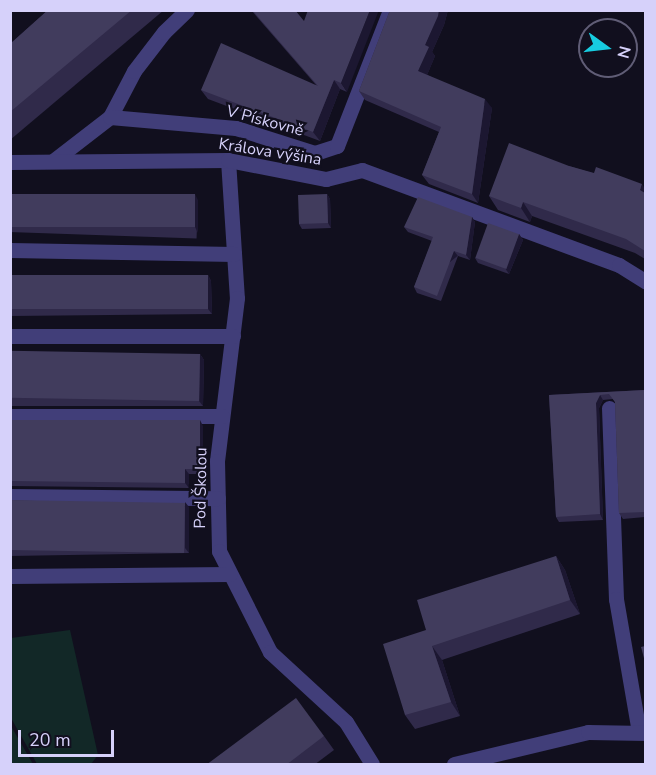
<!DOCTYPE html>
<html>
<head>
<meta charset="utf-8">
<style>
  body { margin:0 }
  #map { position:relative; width:656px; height:775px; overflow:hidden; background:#110f1e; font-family:"Nunito Sans",sans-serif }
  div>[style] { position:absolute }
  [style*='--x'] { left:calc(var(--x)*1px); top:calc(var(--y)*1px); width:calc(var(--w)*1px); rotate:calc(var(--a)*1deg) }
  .green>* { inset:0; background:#122827 }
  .minor>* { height:15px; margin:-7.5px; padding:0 7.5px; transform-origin:7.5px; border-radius:7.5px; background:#413e79 }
  .wall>* { inset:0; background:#302a4a; transform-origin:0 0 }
  .shaded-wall>* { inset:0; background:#1c1731; transform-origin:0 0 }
  .building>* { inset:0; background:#413c5d; transform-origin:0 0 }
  span { translate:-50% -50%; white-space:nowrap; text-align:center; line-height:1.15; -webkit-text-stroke:4.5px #110f1e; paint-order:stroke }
  .street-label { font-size:16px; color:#d6d1fa }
  .frame { position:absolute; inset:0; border:12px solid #d6d1fa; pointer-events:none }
  .north { position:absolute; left:578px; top:18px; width:60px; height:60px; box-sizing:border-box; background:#110f1e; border:2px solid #605d76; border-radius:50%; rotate:105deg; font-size:16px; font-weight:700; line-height:24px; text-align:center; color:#d6d1fa }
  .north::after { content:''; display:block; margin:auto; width:21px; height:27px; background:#17cce0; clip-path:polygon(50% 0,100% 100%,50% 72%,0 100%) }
  .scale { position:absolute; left:18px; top:730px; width:96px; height:27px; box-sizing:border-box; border:3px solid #d6d1fa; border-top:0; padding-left:8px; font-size:18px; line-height:21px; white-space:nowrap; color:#d6d1fa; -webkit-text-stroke:4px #110f1e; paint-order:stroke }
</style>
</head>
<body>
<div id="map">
  <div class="green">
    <div style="clip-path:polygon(70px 630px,98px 755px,91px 764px,37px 764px,11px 718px,11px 638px)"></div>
    <div style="clip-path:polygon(10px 726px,11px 726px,33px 764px,11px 764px)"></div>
  </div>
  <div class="minor">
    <div style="--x:110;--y:117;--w:52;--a:-62.4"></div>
    <div style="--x:134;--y:71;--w:49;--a:-52.4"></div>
    <div style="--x:164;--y:32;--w:32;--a:-44"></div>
    <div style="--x:228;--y:160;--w:138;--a:86.3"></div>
    <div style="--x:237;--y:298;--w:164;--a:97"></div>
    <div style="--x:217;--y:461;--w:90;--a:88.7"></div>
    <div style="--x:219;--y:551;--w:113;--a:63.2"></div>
    <div style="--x:270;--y:652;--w:103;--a:42.6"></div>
    <div style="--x:346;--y:722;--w:49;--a:58.2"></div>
    <div style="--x:53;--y:161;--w:72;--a:-37.7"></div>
    <div style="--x:110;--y:117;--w:126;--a:5"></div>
    <div style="--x:236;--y:128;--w:83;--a:17.6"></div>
    <div style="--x:315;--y:153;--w:23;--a:-18"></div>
    <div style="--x:337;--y:146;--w:146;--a:-68.7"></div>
    <div style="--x:10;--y:162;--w:218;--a:-0.5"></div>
    <div style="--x:228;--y:160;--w:100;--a:11"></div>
    <div style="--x:326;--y:179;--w:37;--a:-14"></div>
    <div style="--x:362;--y:170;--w:274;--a:20.3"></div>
    <div style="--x:619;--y:265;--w:32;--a:32"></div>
    <div style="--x:10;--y:250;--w:224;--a:1"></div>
    <div style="--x:10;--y:336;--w:223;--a:0"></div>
    <div style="--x:609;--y:408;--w:191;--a:87.9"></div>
    <div style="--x:616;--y:599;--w:135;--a:80.2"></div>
    <div style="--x:10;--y:416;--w:212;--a:0"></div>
    <div style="--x:10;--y:496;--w:208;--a:0.6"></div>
    <div style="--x:10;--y:576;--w:220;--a:-0.5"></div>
    <div style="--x:454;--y:764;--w:138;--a:-13.4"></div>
    <div style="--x:588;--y:732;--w:58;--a:1"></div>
  </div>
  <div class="wall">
    <div style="clip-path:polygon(48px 10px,164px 10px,10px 140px,10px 44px)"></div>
    <div style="clip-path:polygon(251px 10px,295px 10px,347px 92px,340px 89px,320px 141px,208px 99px,201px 90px,316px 85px)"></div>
    <div style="clip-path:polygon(390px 10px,448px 10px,444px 25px,432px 52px,435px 56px,427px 75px,492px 108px,478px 203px,429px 184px,422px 175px,439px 132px,365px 100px,359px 91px)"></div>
    <div style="clip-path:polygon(569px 166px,645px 189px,645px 259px,635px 253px,532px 216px,530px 222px,498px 210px,489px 196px)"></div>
    <div style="left:10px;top:194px;width:188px;height:38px;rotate:2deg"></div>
    <div style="clip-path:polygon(327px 194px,330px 199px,331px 228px,302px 229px,299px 224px)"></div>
    <div style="clip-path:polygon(472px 217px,475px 222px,470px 260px,458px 256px,441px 301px,417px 293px,414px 287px,432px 241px,408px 232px,404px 227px)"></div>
    <div style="clip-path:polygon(519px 234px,523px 240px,509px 274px,478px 263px,475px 258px)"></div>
    <div style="clip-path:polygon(208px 275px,211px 281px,212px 314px,10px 316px,10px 277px)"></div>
    <div style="clip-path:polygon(200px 354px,204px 360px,203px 406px,10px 406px,10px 358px)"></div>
    <div style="clip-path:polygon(645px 390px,645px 517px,623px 519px,619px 513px,615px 402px,613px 399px,603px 400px,599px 408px,603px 520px,559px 522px,556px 517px,549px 395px)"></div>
    <div style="clip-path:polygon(10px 420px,203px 426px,203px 474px,189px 474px,189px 488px,10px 486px)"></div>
    <div style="clip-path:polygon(10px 500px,189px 507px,189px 553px,10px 556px)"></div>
    <div style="clip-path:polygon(556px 556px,565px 570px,580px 614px,442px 660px,460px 716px,415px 729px,405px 715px,426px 630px)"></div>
    <div style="clip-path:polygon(324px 736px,334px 750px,314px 765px,206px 765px)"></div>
  </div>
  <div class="shaded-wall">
    <div style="clip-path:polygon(370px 10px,379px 10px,347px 92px,341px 83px)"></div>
    <div style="clip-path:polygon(439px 10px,448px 10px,444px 25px,432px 52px,435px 56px,425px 80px,418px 71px,425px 45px)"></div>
    <div style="clip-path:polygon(334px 80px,340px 89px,320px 141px,313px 132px)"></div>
    <div style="clip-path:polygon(485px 99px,492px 108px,478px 203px,472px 194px)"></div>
    <div style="clip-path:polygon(642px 184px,645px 189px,645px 198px,640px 190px)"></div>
    <div style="clip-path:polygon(195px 194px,198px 200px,198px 233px,195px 227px)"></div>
    <div style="clip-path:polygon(327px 194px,330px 199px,331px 228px,328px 223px)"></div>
    <div style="clip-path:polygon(523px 202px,532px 216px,530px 222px,521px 208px)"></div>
    <div style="clip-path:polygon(472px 217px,475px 222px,470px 260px,466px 255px)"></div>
    <div style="clip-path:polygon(519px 234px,523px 240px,509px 274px,505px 268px)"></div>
    <div style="left:454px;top:251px;width:6px;height:48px;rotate:51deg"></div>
    <div style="clip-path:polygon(208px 275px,211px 281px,212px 314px,208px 309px)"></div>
    <div style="clip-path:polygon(200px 354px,204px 360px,203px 406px,199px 401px)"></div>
    <div style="clip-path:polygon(600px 395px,603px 400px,599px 408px,603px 520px,600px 514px,596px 403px)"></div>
    <div style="clip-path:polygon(200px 420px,203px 426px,203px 474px,200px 469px)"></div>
    <div style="clip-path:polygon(185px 469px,189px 474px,189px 488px,185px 483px)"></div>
    <div style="clip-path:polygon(185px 502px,189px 507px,189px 553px,185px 548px)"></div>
    <div style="clip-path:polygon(556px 556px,565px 570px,580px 614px,570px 600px)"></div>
    <div style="clip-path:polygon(432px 646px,442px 660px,460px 716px,451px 702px)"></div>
  </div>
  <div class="building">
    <div style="clip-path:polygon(48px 10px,132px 10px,10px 112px,10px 44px)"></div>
    <div style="clip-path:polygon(252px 10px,295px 10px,304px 21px,308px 10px,370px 10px,341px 83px,334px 80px,313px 132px,201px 90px,221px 43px,318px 86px)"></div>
    <div style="clip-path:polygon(390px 10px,439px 10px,438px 16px,425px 45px,429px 47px,418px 71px,485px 99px,472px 194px,422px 175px,441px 127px,359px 91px)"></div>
    <div style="clip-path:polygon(509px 143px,569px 166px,594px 173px,596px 167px,642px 184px,640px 190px,645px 193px,645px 251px,626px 239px,523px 202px,521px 208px,489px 196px)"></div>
    <div style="left:10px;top:194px;width:185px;height:33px"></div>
    <div style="left:327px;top:194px;width:29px;height:29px;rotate:88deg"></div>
    <div style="clip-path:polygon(418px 197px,472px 217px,466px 255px,454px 251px,437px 296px,414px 287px,433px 237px,404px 227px)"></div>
    <div style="left:488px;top:223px;width:33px;height:37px;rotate:20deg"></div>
    <div style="left:208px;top:275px;width:34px;height:198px;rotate:90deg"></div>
    <div style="left:200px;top:354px;width:47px;height:190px;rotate:91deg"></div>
    <div style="clip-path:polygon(645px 390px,645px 512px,619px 513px,615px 402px,609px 394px,600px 395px,596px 403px,600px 514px,556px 517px,549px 395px)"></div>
    <div style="clip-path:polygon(10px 420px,200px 420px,200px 469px,185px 469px,185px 483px,10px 481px)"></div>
    <div style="left:10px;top:500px;width:175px;height:50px;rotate:1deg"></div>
    <div style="clip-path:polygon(556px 556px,570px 600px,432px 646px,451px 702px,405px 715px,383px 644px,426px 630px,417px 600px)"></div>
    <div style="clip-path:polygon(645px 646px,645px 662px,641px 647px)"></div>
    <div style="clip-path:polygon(296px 698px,324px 736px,286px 765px,206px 765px)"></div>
  </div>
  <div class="street-label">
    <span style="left:265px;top:121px;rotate:15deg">V Pískovně</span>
    <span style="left:270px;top:152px;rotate:9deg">Králova výšina</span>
    <span style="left:201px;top:488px;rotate:-89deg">Pod Školou</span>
  </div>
  <div class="frame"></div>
  <div class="north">N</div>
  <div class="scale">20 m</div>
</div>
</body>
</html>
